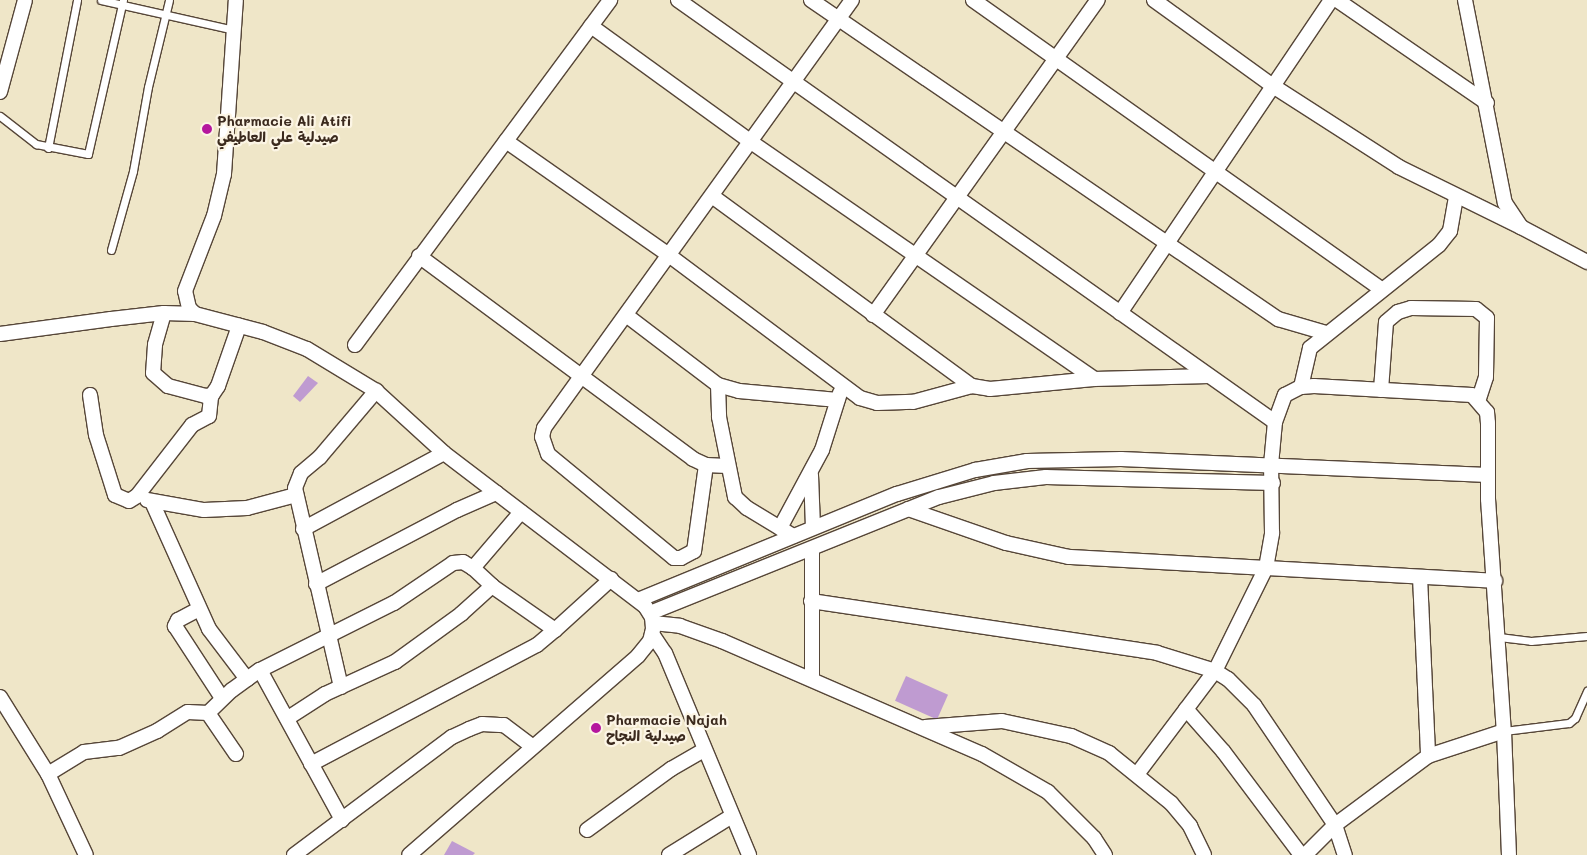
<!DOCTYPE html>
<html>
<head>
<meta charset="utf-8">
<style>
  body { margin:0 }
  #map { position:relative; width:1587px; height:855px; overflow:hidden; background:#efe6c8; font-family:Mali,"Playpen Sans Arabic",sans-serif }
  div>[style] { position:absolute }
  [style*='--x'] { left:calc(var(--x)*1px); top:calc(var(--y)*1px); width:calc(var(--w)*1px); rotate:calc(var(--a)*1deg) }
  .building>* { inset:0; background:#bf9bd1; transform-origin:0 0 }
  .roads { filter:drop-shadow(1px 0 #564638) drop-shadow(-1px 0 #564638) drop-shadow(0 1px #564638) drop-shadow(0 -1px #564638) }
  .service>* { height:7px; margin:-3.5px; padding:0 3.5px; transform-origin:3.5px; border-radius:3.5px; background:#fff }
  .minor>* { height:14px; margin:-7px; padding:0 7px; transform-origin:7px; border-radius:7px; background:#fff }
  .dots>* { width:14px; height:14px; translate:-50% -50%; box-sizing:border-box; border:2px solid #fcf5e5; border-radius:50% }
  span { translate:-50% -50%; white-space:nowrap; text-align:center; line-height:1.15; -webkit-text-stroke:4.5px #fcf5e5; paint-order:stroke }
  .poi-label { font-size:14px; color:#3b2a1e; font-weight:700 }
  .left { translate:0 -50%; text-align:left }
</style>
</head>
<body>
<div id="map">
  <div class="building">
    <div style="clip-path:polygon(308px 376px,318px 383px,300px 402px,293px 396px)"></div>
    <div style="left:906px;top:676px;width:46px;height:27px;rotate:24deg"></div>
    <div style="clip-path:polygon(452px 841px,475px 853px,473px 855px,444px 855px)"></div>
  </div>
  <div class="roads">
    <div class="service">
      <div style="--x:101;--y:0;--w:136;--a:12.7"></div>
      <div style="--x:0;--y:116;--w:46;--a:37.9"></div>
      <div style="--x:36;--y:144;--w:53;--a:10.9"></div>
      <div style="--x:88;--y:154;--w:158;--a:-77.2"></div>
      <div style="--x:48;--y:148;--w:151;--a:-78.9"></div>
      <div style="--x:111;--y:250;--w:82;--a:-74.4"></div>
      <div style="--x:133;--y:171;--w:85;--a:-79.9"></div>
      <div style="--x:148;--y:87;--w:89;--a:-76.4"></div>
      <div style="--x:1499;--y:637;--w:32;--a:7"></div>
      <div style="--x:1531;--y:641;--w:56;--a:-5.1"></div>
      <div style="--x:1504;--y:731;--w:65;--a:-7"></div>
      <div style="--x:1569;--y:723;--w:8;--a:-40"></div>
      <div style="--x:1575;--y:718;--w:30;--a:-66"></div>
    </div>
    <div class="minor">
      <div style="--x:678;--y:0;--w:731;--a:35.26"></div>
      <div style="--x:811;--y:0;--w:566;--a:34.34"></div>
      <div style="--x:1278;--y:319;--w:50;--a:16.3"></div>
      <div style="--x:973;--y:0;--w:500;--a:35.3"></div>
      <div style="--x:1154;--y:0;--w:147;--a:35.9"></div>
      <div style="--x:1273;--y:86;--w:150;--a:32.7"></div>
      <div style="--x:1399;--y:167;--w:136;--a:26.2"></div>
      <div style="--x:1337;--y:0;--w:182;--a:34.5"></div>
      <div style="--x:1465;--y:0;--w:207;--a:78.9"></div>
      <div style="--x:1505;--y:203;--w:29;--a:56"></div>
      <div style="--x:1521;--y:227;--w:75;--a:27.9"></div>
      <div style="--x:591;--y:26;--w:198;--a:35.9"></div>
      <div style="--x:751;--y:142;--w:417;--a:34.6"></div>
      <div style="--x:0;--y:92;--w:95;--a:-74.8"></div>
      <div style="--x:506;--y:141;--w:200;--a:35"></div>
      <div style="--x:670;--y:256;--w:237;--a:36.8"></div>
      <div style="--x:860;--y:398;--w:18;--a:16"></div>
      <div style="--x:877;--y:403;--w:36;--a:-2"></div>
      <div style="--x:913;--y:402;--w:61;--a:-15.2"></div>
      <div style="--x:712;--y:196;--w:322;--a:36.2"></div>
      <div style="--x:972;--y:386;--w:18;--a:9"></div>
      <div style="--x:990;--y:389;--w:104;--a:-5.5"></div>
      <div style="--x:1094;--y:379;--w:115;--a:-1.5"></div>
      <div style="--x:419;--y:256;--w:341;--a:36.5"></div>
      <div style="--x:693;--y:459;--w:14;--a:25"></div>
      <div style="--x:706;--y:465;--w:21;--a:3"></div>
      <div style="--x:164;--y:313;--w:33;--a:106"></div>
      <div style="--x:155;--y:345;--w:28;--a:94"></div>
      <div style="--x:153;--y:373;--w:20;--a:41"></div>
      <div style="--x:168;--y:386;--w:39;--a:15"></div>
      <div style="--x:206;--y:396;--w:6;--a:-9"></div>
      <div style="--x:212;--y:395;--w:11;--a:-56"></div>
      <div style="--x:218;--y:386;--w:64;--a:-70.7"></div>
      <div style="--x:1120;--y:313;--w:377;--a:-56"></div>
      <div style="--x:195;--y:314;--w:8;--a:-135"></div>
      <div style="--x:189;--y:308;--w:17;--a:-103"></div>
      <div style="--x:185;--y:291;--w:80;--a:-68.9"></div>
      <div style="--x:214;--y:216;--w:43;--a:-76.6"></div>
      <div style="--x:224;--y:174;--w:174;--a:-86.1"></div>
      <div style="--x:626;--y:315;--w:116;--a:37.3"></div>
      <div style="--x:718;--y:385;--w:22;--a:16"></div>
      <div style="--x:739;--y:391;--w:99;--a:5.2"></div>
      <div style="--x:873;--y:315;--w:387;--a:-54.5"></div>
      <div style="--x:0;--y:334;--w:112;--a:-7.7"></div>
      <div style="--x:111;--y:319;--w:53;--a:-6.5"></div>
      <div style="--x:164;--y:313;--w:31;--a:2"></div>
      <div style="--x:195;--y:314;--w:70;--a:14.8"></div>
      <div style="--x:263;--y:332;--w:47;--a:21.1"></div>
      <div style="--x:307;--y:349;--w:81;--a:31.3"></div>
      <div style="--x:376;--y:391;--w:92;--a:42.4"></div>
      <div style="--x:444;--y:453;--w:253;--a:37.3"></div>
      <div style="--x:645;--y:606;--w:13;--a:58"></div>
      <div style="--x:652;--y:617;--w:12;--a:85"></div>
      <div style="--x:653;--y:629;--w:12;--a:104"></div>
      <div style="--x:650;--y:641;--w:19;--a:129"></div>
      <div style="--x:638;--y:656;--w:303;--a:139"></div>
      <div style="--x:355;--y:345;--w:429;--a:-53.5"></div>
      <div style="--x:718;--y:385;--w:32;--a:88"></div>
      <div style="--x:719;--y:417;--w:82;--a:78.7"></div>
      <div style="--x:735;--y:497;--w:16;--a:43"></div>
      <div style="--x:747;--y:508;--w:54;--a:31.3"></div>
      <div style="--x:1301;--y:387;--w:40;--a:-77"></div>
      <div style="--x:1310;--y:348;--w:165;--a:-38.6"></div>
      <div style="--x:1439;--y:245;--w:18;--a:-52"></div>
      <div style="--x:1450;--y:231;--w:34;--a:-80"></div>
      <div style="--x:1381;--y:390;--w:68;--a:-85.8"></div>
      <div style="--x:1386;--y:322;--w:16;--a:-40"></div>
      <div style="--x:1398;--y:312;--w:14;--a:-17"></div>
      <div style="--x:1411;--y:308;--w:65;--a:0.9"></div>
      <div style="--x:1476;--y:309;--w:14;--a:39"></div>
      <div style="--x:1487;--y:318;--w:59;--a:91"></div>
      <div style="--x:1486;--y:377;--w:23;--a:108"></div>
      <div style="--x:90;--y:395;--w:40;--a:81.5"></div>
      <div style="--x:96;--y:435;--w:63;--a:72.4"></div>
      <div style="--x:115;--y:495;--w:15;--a:23"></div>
      <div style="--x:129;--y:501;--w:9;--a:-32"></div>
      <div style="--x:137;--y:496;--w:90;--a:-52.2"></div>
      <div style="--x:192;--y:425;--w:19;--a:-28"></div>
      <div style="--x:209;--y:416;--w:20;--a:-84"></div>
      <div style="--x:706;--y:465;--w:87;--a:97.9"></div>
      <div style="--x:694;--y:551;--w:15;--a:152"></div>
      <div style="--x:681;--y:558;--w:7;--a:180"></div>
      <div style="--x:674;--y:558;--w:163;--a:-140.5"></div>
      <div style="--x:548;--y:454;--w:18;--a:-109"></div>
      <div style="--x:542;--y:437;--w:9;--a:-77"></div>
      <div style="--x:544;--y:428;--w:527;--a:-54.26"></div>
      <div style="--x:811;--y:475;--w:52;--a:87.8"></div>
      <div style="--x:147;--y:500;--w:58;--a:10"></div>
      <div style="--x:204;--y:510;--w:43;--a:-2.7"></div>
      <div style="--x:247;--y:508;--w:51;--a:-14.9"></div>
      <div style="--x:152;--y:502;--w:139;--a:65.8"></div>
      <div style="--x:209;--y:629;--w:63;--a:52.8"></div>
      <div style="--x:908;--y:509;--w:104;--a:19.1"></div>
      <div style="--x:1006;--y:543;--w:65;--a:12.5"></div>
      <div style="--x:1069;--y:557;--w:427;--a:3.2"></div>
      <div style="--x:521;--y:512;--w:74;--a:130.6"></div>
      <div style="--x:473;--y:568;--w:26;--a:43"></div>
      <div style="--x:492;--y:586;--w:77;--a:34.9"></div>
      <div style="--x:555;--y:630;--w:76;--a:-42.3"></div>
      <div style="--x:780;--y:528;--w:89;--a:-61.7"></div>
      <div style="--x:822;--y:450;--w:60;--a:-72.5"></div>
      <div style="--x:303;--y:529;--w:160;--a:-28.3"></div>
      <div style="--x:1420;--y:577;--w:179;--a:87.4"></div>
      <div style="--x:316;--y:584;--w:159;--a:-27.7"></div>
      <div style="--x:457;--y:510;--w:43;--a:-23.6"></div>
      <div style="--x:638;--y:600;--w:280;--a:-22.3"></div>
      <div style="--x:897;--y:494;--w:82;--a:-17.1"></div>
      <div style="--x:975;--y:470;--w:53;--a:-9.8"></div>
      <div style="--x:1027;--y:461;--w:94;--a:-1.2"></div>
      <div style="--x:1121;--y:459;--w:367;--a:2.5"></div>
      <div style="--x:811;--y:601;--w:350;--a:8.5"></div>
      <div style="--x:1157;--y:653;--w:61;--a:17.2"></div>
      <div style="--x:1215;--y:671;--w:15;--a:32"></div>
      <div style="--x:1228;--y:679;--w:37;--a:45"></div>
      <div style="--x:1254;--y:705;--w:145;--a:56"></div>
      <div style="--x:1335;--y:825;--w:32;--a:72"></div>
      <div style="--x:199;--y:609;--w:24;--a:152"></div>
      <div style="--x:178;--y:620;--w:7;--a:117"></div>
      <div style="--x:175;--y:626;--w:86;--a:56.9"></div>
      <div style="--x:650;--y:613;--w:311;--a:-21.9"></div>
      <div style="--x:939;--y:497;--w:57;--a:-14.3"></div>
      <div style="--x:994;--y:483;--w:52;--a:-6.6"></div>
      <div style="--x:1046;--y:477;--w:227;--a:1.5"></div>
      <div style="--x:653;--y:623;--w:27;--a:6"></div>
      <div style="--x:680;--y:626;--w:45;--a:19.7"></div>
      <div style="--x:722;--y:641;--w:283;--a:23.5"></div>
      <div style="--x:982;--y:754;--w:76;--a:29.9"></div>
      <div style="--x:1048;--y:792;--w:65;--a:45"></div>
      <div style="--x:1094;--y:838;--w:20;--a:57"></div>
      <div style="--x:652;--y:634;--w:23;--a:56"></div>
      <div style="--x:665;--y:653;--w:219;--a:67.4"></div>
      <div style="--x:260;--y:670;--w:171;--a:61.3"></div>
      <div style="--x:812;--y:678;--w:129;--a:-90"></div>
      <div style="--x:341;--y:687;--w:204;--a:-103"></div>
      <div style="--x:295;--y:488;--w:16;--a:-68"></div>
      <div style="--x:301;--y:473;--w:25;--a:-40"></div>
      <div style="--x:320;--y:457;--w:87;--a:-49.7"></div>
      <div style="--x:0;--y:697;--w:91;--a:58.1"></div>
      <div style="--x:48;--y:774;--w:89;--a:64.9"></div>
      <div style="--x:1186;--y:709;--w:56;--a:48.6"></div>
      <div style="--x:1223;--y:751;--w:130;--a:53.1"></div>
      <div style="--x:288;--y:718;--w:44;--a:-33"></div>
      <div style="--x:325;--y:694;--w:77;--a:-24.6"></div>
      <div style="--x:395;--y:662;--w:82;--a:-36"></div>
      <div style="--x:461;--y:614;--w:42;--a:-42.1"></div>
      <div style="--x:925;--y:727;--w:77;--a:-4.5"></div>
      <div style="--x:1002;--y:721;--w:71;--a:12.3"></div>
      <div style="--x:1071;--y:736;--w:42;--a:24.1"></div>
      <div style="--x:1109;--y:753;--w:80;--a:38.9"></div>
      <div style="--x:1171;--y:803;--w:30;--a:50"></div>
      <div style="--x:1190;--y:826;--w:32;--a:64"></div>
      <div style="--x:236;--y:754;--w:50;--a:-124.3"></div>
      <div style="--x:208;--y:713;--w:33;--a:-44"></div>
      <div style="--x:232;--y:690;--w:34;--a:-36"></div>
      <div style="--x:260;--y:670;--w:150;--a:-26.6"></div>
      <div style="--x:394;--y:603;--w:71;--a:-34.1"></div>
      <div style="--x:453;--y:563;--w:10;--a:-6"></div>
      <div style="--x:463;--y:562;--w:12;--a:31"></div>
      <div style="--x:311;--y:764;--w:255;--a:-27.8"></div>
      <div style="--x:537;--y:645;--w:23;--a:-40"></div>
      <div style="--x:1138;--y:773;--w:128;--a:-53"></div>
      <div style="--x:1215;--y:671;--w:115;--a:-63.7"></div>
      <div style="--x:1266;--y:568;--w:36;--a:-80"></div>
      <div style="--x:1272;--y:533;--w:68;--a:-90.8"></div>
      <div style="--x:1271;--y:465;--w:43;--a:-84.7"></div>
      <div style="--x:1275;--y:422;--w:29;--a:-70"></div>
      <div style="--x:1285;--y:395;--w:18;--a:-27"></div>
      <div style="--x:1301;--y:387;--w:13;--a:-4"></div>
      <div style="--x:1314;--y:386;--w:158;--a:3.3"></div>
      <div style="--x:1472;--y:395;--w:23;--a:49"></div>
      <div style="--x:1487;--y:412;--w:11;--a:85"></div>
      <div style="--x:1488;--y:423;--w:76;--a:90"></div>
      <div style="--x:1488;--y:499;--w:233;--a:86.1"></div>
      <div style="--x:1504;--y:731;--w:124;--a:87.7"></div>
      <div style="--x:48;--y:774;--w:42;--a:-31.4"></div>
      <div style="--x:84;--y:752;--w:35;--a:-7"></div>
      <div style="--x:119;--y:748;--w:42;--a:-24.1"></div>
      <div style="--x:157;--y:731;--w:36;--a:-32"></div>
      <div style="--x:188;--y:712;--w:20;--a:3"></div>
      <div style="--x:587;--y:830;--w:104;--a:-36"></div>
      <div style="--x:671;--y:769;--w:38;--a:-30"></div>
      <div style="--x:294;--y:855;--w:197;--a:-36.8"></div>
      <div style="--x:452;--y:737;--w:19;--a:-25"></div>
      <div style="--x:469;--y:729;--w:14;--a:-21"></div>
      <div style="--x:482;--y:724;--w:22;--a:3"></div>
      <div style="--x:504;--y:725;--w:35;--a:37"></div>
      <div style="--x:669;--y:855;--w:74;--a:-31.8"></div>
      <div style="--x:1305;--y:855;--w:42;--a:-45"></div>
      <div style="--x:1335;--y:825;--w:116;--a:-36.6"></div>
      <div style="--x:1428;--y:756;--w:80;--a:-18.2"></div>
    </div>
  </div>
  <div class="dots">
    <div style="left:207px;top:129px;background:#b5179e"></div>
    <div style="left:596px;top:728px;background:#b5179e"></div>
  </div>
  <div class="poi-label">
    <span class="left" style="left:217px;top:129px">Pharmacie Ali Atifi<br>صيدلية علي العاطيفي</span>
    <span class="left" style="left:606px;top:728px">Pharmacie Najah<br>صيدلية النجاح</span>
  </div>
</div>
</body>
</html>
